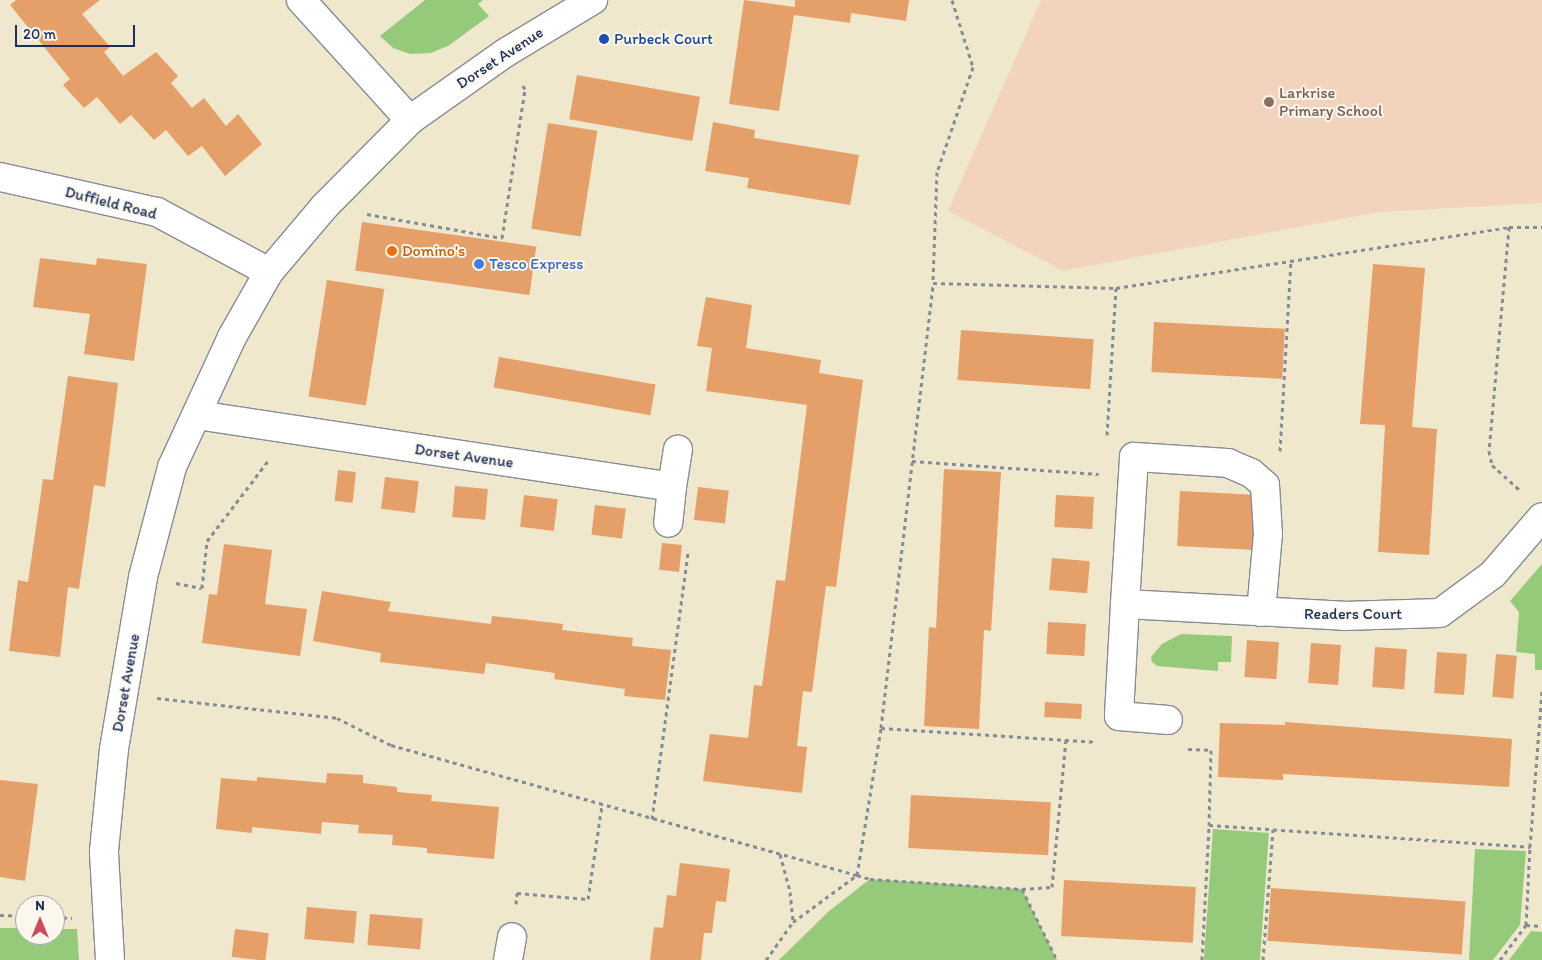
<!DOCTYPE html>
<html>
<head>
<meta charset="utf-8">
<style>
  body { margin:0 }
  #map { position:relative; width:1542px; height:960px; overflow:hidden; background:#f0e8cd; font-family:Itim,sans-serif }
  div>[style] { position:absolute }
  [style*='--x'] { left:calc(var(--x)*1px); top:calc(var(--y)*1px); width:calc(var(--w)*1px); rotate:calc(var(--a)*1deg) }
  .built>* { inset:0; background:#f2d4be }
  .green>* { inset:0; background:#96ca7b; transform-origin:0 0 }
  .building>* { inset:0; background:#e59f68; transform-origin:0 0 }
  .path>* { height:3px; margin-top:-1.5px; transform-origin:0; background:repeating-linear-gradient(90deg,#868c96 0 4px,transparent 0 8px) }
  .roads { filter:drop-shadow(1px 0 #868c96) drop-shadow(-1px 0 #868c96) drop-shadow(0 1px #868c96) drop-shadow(0 -1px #868c96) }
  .minor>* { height:28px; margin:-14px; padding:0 14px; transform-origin:14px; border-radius:14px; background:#fff }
  .dots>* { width:14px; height:14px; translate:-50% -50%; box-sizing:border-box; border:2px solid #fbf7ec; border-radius:50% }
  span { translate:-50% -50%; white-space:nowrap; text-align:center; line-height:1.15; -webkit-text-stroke:4px #fbf7ec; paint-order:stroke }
  .transit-label { font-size:16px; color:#164399 }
  .left { translate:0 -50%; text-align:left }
  .street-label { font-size:16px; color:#1b2f5e }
  .education-label { font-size:16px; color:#785e54 }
  .food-label { font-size:16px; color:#c56008 }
  .shop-label { font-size:16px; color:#366cbe }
  .north { position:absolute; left:15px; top:895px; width:50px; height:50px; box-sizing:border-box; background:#fbf7ec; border:1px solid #a1a7b3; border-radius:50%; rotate:0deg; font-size:14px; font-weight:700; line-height:20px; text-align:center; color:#1b2f5e }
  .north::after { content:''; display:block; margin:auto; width:18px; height:22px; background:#d1495b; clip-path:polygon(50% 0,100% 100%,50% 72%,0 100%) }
  .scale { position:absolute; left:15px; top:25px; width:120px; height:22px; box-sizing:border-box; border:2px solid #1b2f5e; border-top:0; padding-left:6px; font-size:15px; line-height:18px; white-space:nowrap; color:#1b2f5e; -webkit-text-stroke:4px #fbf7ec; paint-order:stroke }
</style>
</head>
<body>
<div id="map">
  <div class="built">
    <div style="clip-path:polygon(1041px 0,1542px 0,1542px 203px,1379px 212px,1063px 271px,948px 211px)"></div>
  </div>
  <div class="green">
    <div style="clip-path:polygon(425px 0,483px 0,478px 4px,489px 16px,448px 46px,431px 53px,410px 54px,393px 48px,380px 36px)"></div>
    <div style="clip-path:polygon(1542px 564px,1542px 670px,1535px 670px,1535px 654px,1516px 652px,1519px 612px,1510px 601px)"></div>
    <div style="clip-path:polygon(1181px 634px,1232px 636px,1231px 662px,1218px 662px,1218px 671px,1157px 666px,1152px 662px,1151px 657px,1162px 644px)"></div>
    <div style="left:1213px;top:829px;width:56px;height:131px;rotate:4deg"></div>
    <div style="clip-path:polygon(1475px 849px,1526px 851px,1520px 925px,1493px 960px,1469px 960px)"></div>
    <div style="clip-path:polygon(870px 879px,1022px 889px,1057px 960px,779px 960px,828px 912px)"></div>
    <div style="clip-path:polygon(0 928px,25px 928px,25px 935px,55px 935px,55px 929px,77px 929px,79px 960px,0 960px)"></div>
    <div style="clip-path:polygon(1531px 931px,1542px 932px,1542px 960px,1509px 960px)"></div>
  </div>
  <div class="building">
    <div style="clip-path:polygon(16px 0,100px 0,82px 14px,110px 47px,104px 52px,123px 76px,156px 52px,178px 76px,171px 83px,192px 108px,204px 98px,226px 126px,238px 114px,262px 144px,225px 176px,202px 146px,188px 156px,166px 130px,154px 140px,131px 115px,120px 124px,97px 97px,84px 108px,63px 85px,70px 79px,10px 5px)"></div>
    <div style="clip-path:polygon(744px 0,795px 7px,795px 0,909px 0,906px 21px,851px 13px,850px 23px,794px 15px,779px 111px,729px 104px)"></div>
    <div style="left:577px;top:75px;width:125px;height:45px;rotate:10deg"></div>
    <div style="clip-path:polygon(713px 122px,755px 130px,754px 138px,859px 155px,850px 205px,747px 188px,749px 178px,705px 171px)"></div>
    <div style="left:548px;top:123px;width:50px;height:107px;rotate:9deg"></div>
    <div style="left:362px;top:222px;width:176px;height:49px;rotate:8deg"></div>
    <div style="clip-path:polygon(40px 258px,96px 265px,97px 258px,147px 264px,134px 361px,84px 354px,90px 314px,33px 307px)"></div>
    <div style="clip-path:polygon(1373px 264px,1425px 268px,1412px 427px,1437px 429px,1429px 555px,1378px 552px,1385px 425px,1360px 424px)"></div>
    <div style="left:327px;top:280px;width:58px;height:118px;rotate:9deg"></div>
    <div style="clip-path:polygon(706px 297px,752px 305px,746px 348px,821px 360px,819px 373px,863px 380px,836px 587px,826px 586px,812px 692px,803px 691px,797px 746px,807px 747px,802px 793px,703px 781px,710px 734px,748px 738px,754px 685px,762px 686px,776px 580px,785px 581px,807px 405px,706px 391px,712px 348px,697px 346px)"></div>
    <div style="left:1154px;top:322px;width:131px;height:50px;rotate:3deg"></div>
    <div style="left:961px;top:330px;width:133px;height:50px;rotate:4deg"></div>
    <div style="left:499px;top:357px;width:159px;height:31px;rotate:10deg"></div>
    <div style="clip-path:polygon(68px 376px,118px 383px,105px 487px,94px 485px,79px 589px,68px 587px,60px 657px,9px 651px,18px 580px,28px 582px,43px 479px,53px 480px)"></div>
    <div style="clip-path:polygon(944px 469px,1001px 472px,991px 631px,984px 630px,979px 729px,924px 726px,929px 627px,936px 628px)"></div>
    <div style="left:338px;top:470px;width:18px;height:31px;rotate:6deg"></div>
    <div style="left:385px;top:477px;width:34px;height:32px;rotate:7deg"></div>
    <div style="left:455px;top:486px;width:33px;height:31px;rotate:5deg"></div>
    <div style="left:698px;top:487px;width:31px;height:33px;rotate:7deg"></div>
    <div style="left:1180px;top:491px;width:78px;height:55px;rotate:3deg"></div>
    <div style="left:524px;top:495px;width:34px;height:32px;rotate:7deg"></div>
    <div style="left:1056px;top:495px;width:38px;height:32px;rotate:3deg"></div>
    <div style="left:595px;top:505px;width:31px;height:30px;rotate:7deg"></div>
    <div style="left:662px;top:543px;width:20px;height:27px;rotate:6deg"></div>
    <div style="clip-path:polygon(224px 544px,272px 550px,265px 604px,307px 609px,300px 656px,202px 643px,209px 594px,217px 595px)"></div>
    <div style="left:1052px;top:558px;width:38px;height:32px;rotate:5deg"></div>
    <div style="clip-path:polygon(322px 591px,391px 602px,388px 611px,491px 624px,492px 616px,529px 620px,563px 624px,562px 630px,633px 638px,632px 646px,671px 650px,665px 700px,624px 696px,625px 689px,554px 679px,555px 673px,486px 663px,484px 674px,380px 662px,381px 653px,313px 641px)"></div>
    <div style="left:1048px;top:622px;width:38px;height:32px;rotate:3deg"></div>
    <div style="left:1247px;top:640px;width:32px;height:37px;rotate:4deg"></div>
    <div style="left:1311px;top:643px;width:30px;height:40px;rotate:4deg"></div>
    <div style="left:1375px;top:647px;width:32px;height:40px;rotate:4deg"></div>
    <div style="left:1437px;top:652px;width:30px;height:41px;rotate:4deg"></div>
    <div style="left:1496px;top:654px;width:21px;height:43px;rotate:5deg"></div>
    <div style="left:1045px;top:702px;width:37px;height:15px;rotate:3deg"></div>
    <div style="clip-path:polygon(1285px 722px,1512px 739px,1509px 787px,1283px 774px,1283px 780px,1218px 777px,1220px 723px,1285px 725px)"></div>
    <div style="clip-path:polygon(327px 773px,363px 775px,363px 783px,397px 787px,397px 792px,432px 795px,431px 801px,499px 807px,494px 859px,427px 853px,427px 848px,392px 845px,393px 835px,358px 833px,359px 825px,322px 822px,321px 834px,252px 827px,252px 833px,216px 829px,221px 778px,257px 781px,257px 777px,326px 783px)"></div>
    <div style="clip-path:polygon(0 780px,38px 784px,25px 881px,0 877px)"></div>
    <div style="left:911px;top:795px;width:140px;height:53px;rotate:3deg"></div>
    <div style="clip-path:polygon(680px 863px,730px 869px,726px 902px,716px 901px,712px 933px,704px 933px,701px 960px,650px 960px,654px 927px,663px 928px,667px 895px,676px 896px)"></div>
    <div style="left:1064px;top:880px;width:132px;height:56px;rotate:3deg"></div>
    <div style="left:1271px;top:888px;width:195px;height:53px;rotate:4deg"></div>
    <div style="left:307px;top:907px;width:50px;height:32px;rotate:5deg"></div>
    <div style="left:370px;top:914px;width:53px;height:31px;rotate:5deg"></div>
    <div style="left:235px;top:929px;width:34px;height:28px;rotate:7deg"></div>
  </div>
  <div class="path">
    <div style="--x:952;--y:0;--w:70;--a:72.6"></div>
    <div style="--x:973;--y:67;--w:111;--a:108.9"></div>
    <div style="--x:937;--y:172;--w:111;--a:92.1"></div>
    <div style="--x:933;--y:283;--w:183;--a:1.6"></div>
    <div style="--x:1116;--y:288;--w:398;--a:-8.8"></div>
    <div style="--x:1509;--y:227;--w:33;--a:0"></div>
    <div style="--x:367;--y:214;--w:137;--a:10.1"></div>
    <div style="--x:502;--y:238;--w:151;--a:-81.2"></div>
    <div style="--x:525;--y:89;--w:6;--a:-121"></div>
    <div style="--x:1509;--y:227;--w:225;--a:95.1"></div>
    <div style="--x:1489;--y:451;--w:14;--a:78"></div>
    <div style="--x:1492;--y:465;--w:39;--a:42"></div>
    <div style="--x:1107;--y:435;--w:147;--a:-86.5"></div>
    <div style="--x:1280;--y:451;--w:192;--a:-86.7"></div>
    <div style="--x:912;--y:461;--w:187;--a:4"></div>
    <div style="--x:176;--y:583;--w:26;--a:11"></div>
    <div style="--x:202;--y:588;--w:47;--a:-83.9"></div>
    <div style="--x:207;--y:541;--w:101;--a:-52.7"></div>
    <div style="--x:157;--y:698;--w:181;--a:6.3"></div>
    <div style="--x:337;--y:718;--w:60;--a:26.6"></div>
    <div style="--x:391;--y:745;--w:484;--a:15.6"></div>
    <div style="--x:857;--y:875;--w:149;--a:-80.7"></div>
    <div style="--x:881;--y:728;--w:448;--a:-83.3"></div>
    <div style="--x:881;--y:728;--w:214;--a:3.7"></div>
    <div style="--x:1188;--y:749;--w:23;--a:2"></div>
    <div style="--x:1211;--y:750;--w:75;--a:91.5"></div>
    <div style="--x:652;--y:819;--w:269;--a:-82.3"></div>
    <div style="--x:780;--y:854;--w:39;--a:75"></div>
    <div style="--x:790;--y:892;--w:29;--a:84"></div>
    <div style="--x:1022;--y:889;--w:79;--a:63.8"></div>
    <div style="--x:516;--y:904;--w:11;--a:-85"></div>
    <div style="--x:517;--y:893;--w:71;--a:4.8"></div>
    <div style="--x:588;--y:899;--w:95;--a:-81.5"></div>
    <div style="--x:0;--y:915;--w:25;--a:2"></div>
    <div style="--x:55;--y:917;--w:17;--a:3"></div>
    <div style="--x:1526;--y:925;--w:16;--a:4"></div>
    <div style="--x:766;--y:960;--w:47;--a:-54.6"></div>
    <div style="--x:793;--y:922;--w:79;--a:-36.3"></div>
    <div style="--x:857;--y:875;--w:14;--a:17"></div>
    <div style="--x:870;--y:879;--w:152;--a:3.8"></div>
    <div style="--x:1022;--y:889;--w:30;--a:-4"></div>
    <div style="--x:1052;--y:887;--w:148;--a:-84.6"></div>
    <div style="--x:1202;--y:960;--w:135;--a:-87"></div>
    <div style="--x:1209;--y:825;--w:322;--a:3.9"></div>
    <div style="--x:1530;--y:847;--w:157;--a:-85.6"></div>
    <div style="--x:1263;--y:960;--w:131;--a:-85.6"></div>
    <div style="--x:1500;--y:960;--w:44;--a:-53.4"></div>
    <div style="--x:1526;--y:925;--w:78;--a:-87.1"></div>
  </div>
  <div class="roads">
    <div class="minor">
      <div style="--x:301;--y:0;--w:162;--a:47.8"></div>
      <div style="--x:0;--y:177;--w:161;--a:12.6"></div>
      <div style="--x:157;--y:212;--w:127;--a:28.2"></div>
      <div style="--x:197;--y:415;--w:480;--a:8.6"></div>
      <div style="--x:672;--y:487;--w:36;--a:96"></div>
      <div style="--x:672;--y:487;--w:38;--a:-81"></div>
      <div style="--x:1125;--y:604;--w:112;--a:93.1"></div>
      <div style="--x:1119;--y:716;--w:49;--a:4.7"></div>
      <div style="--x:1261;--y:612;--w:78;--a:-84.9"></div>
      <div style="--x:1268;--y:534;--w:49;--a:-93.5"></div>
      <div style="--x:1265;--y:485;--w:18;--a:-139"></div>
      <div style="--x:1251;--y:473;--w:25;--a:-157"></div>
      <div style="--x:1228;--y:463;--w:94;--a:-176.3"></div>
      <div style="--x:1134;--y:457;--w:147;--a:93.5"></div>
      <div style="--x:1125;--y:604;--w:219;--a:3.1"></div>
      <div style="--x:1344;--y:616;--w:96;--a:-1.8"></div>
      <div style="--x:1440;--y:613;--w:66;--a:-36.3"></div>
      <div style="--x:1493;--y:574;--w:75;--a:-49.3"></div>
      <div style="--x:110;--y:960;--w:109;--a:-93.2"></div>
      <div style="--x:104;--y:851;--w:102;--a:-84.4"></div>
      <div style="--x:114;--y:749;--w:174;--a:-80.4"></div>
      <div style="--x:143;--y:577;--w:114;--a:-75.2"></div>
      <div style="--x:172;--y:467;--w:143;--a:-65.2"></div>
      <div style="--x:232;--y:337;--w:75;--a:-60.4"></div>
      <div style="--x:269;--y:272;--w:87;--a:-49.7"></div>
      <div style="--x:325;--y:206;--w:121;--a:-45.3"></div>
      <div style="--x:410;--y:120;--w:116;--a:-35.2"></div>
      <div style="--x:505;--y:53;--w:103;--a:-31.1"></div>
      <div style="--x:508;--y:960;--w:23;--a:-80"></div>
    </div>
  </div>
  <div class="dots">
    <div style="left:604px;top:39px;background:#1a4fb4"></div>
    <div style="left:1269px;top:102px;background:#8d6e63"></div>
    <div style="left:392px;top:251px;background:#e8710a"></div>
    <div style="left:479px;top:264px;background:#3f7fe0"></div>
  </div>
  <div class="transit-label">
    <span class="left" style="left:614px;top:39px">Purbeck Court</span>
  </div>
  <div class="street-label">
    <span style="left:500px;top:58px;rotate:-33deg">Dorset Avenue</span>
    <span style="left:111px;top:203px;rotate:14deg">Duffield Road</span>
    <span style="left:464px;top:456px;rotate:8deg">Dorset Avenue</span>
    <span style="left:1353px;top:614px">Readers Court</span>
    <span style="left:126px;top:683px;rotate:-80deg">Dorset Avenue</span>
  </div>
  <div class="education-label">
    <span class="left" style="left:1279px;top:102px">Larkrise<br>Primary School</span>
  </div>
  <div class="food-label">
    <span class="left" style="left:402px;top:251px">Domino's</span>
  </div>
  <div class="shop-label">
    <span class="left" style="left:489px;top:264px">Tesco Express</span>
  </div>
  <div class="north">N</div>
  <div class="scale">20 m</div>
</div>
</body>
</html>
